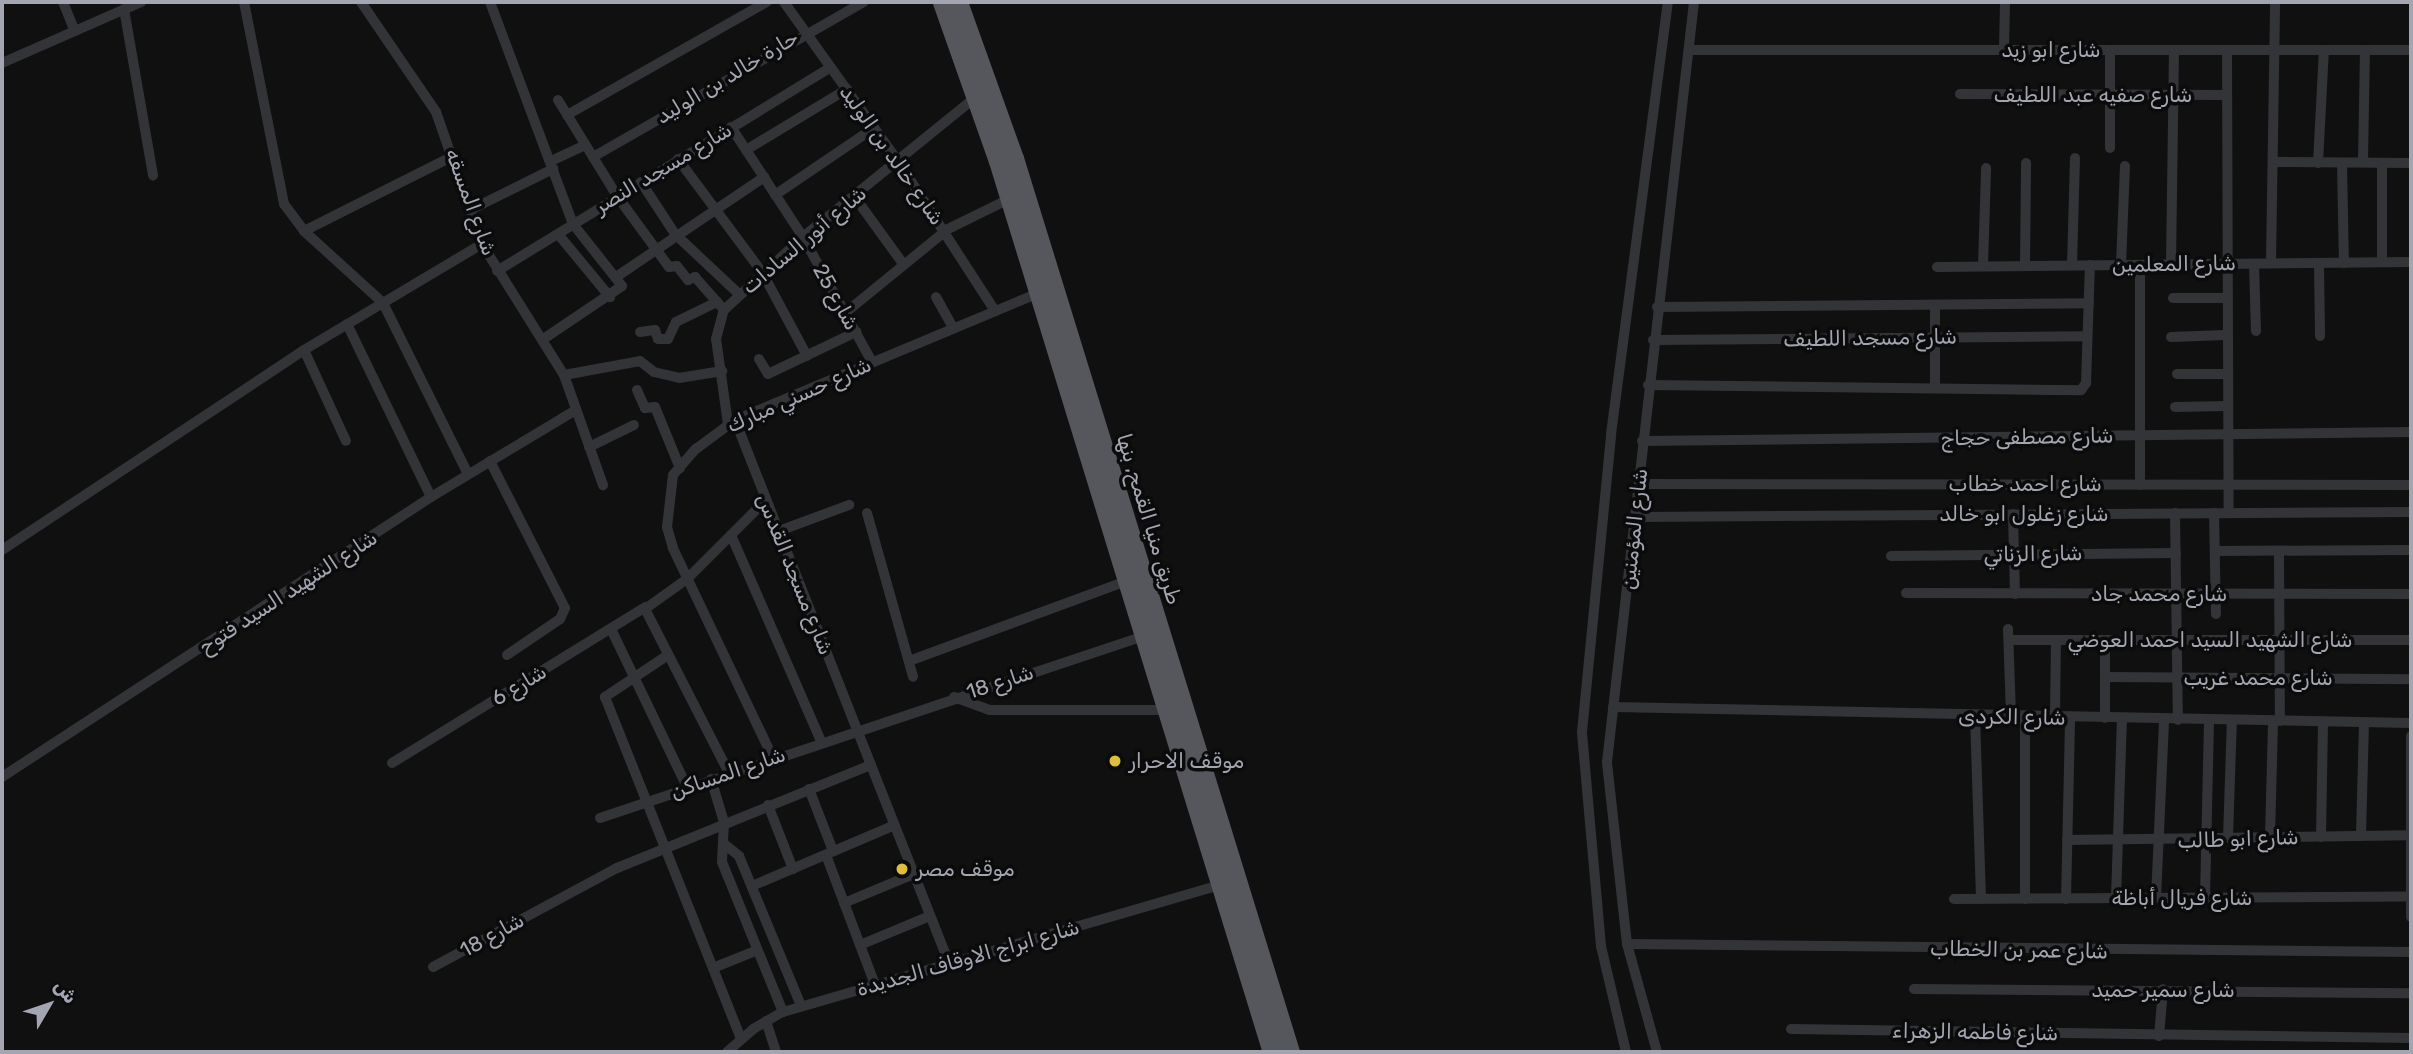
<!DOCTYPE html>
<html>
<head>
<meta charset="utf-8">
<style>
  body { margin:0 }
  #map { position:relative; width:2413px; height:1054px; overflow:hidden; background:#101011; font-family:Rubik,Vazirmatn,sans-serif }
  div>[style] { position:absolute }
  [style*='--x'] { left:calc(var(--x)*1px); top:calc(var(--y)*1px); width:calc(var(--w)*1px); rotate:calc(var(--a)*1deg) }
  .minor>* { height:10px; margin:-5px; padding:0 5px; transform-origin:5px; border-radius:5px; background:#333438 }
  .trunk>* { height:19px; margin:-9.5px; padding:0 9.5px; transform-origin:9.5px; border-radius:9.5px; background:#56565d }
  .dots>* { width:19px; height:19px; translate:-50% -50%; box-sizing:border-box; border:4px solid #0b0b0c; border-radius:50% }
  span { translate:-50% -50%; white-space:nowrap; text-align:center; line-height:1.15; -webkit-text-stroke:7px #0b0b0c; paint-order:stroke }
  .street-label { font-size:21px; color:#a3a5b1 }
  .poi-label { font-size:21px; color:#a3a5b1 }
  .left { translate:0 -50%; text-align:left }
  .frame { position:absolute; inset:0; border:4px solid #a3a5b1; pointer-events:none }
  .north { position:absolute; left:14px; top:970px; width:70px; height:70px; -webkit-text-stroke:5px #0b0b0c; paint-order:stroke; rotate:51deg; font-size:19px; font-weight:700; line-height:28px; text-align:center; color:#a3a5b1 }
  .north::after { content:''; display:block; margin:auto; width:24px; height:32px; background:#a3a5b1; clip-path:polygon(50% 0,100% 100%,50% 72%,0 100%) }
</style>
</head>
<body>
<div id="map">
  <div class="minor">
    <div style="--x:63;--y:2;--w:31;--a:68"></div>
    <div style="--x:244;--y:2;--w:206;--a:78.8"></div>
    <div style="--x:284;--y:204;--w:34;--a:53"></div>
    <div style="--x:304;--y:231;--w:107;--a:42.3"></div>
    <div style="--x:383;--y:303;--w:191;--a:63.6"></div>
    <div style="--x:361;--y:2;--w:133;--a:55.7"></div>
    <div style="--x:436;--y:112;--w:140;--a:70.8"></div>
    <div style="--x:482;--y:244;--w:155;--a:58"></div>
    <div style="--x:564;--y:375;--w:117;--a:70.5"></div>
    <div style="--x:490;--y:2;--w:237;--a:69.5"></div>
    <div style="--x:573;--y:224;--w:79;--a:51.7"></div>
    <div style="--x:622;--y:286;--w:93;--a:146"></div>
    <div style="--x:784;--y:2;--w:196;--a:54.4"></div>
    <div style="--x:898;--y:161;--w:179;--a:57.1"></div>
    <div style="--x:124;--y:9;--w:169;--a:80.1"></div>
    <div style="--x:1690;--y:50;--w:721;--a:0"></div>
    <div style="--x:2004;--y:50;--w:48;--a:-88.8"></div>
    <div style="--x:2227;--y:50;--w:463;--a:89.8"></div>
    <div style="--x:2;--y:63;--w:152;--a:-23.7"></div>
    <div style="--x:1960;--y:94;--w:266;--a:0.2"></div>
    <div style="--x:558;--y:100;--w:113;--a:58.4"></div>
    <div style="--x:617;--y:196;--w:88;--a:53.8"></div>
    <div style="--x:669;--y:267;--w:8;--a:-7"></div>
    <div style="--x:677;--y:266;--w:18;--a:52"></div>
    <div style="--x:688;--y:280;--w:8;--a:-23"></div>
    <div style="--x:695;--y:277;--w:44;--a:48.7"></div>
    <div style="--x:567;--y:115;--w:230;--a:-29.5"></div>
    <div style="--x:731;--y:127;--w:131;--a:56.8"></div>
    <div style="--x:803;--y:237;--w:143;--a:61.1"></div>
    <div style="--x:2110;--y:148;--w:98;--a:-90"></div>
    <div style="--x:746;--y:150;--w:118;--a:-31.1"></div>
    <div style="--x:593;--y:157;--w:312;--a:-29.8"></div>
    <div style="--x:678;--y:159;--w:141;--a:53.4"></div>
    <div style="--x:762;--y:272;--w:95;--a:61.8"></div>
    <div style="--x:551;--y:161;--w:38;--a:-25"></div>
    <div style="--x:2273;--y:162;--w:138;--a:0.4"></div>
    <div style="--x:2363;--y:162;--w:112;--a:-89"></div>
    <div style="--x:2318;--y:163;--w:113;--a:-87"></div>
    <div style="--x:2342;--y:163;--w:100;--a:88.9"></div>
    <div style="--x:641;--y:182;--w:62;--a:56.8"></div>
    <div style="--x:675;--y:234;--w:88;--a:43.2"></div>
    <div style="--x:775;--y:195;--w:120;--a:-34.1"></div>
    <div style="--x:854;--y:196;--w:85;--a:54.1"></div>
    <div style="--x:470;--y:210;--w:93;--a:-26.3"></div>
    <div style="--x:304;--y:231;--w:167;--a:-26.7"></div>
    <div style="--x:558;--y:234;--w:82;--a:50.5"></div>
    <div style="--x:2382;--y:262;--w:99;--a:-90"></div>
    <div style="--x:2271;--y:263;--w:261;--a:-89.1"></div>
    <div style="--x:2319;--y:263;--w:73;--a:89.2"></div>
    <div style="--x:2171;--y:264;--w:214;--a:-89.2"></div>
    <div style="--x:2254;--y:264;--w:67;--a:88.3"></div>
    <div style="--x:2072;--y:265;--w:107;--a:-88.4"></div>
    <div style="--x:2121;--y:265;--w:99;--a:-87.7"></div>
    <div style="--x:1983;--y:266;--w:98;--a:-88.2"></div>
    <div style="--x:2025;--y:266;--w:103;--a:-89.4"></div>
    <div style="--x:1937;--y:267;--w:474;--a:-0.6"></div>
    <div style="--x:497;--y:271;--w:391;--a:-31.4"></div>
    <div style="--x:616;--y:277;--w:179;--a:-34"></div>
    <div style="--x:936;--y:297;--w:35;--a:61"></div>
    <div style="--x:2173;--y:298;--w:52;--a:0"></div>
    <div style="--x:1657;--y:307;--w:432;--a:-0.5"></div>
    <div style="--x:845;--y:313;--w:133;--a:-39.2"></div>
    <div style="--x:948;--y:229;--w:68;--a:-26.2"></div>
    <div style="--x:347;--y:324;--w:192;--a:64.1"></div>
    <div style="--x:640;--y:332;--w:15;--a:-8"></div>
    <div style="--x:655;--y:330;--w:9;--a:72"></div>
    <div style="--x:658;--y:339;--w:10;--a:0"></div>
    <div style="--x:668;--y:339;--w:19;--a:-65"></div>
    <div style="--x:676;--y:322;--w:46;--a:-26"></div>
    <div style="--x:2171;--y:337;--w:54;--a:-2.1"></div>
    <div style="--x:1653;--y:340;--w:434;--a:-0.5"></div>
    <div style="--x:304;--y:350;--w:100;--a:65.2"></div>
    <div style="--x:759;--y:359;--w:17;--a:59"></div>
    <div style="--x:768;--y:374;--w:98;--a:-25.5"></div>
    <div style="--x:2177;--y:374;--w:49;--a:0"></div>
    <div style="--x:564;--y:375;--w:77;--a:-10.4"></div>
    <div style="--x:640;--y:361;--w:18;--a:38"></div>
    <div style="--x:654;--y:372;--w:26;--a:13"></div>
    <div style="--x:679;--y:378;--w:44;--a:-9.2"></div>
    <div style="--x:1648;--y:385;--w:433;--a:0.7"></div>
    <div style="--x:2081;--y:390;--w:9;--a:-54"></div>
    <div style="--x:2086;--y:383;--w:118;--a:-88.1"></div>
    <div style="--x:1935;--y:388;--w:82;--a:-90"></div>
    <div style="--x:637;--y:390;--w:20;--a:66"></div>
    <div style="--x:645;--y:408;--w:10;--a:-6"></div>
    <div style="--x:655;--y:407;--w:66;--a:67.7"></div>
    <div style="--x:2175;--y:407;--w:52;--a:-1.1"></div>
    <div style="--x:735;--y:420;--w:584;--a:68.49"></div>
    <div style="--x:728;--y:424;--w:86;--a:-98"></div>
    <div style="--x:716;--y:339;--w:30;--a:-75"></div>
    <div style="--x:724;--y:310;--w:108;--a:-42.7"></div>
    <div style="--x:803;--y:237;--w:223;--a:-39"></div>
    <div style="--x:1642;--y:441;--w:769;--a:-0.67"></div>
    <div style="--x:589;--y:447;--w:50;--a:-26.1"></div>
    <div style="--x:490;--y:461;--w:165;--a:63"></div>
    <div style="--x:565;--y:608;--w:12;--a:114"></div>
    <div style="--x:560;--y:619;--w:64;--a:145.8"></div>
    <div style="--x:1639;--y:484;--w:772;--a:0.07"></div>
    <div style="--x:2140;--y:485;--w:220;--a:-90"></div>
    <div style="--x:867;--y:513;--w:170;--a:74.3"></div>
    <div style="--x:2175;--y:513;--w:207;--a:89.2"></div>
    <div style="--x:2214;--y:513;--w:101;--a:88.9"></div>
    <div style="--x:2013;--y:514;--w:80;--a:88.6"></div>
    <div style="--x:1637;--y:517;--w:774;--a:-0.37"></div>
    <div style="--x:779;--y:531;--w:75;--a:-20.4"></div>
    <div style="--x:731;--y:535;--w:225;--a:66.4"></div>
    <div style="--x:2;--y:550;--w:362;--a:-33.5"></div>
    <div style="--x:304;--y:350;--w:207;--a:-30.8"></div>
    <div style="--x:2215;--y:551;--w:196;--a:-0.3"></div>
    <div style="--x:2279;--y:551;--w:170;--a:89.7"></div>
    <div style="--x:1891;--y:556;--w:285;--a:-0.6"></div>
    <div style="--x:1906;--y:593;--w:505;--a:0.11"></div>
    <div style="--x:611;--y:629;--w:175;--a:64.3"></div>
    <div style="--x:2008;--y:629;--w:88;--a:88"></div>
    <div style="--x:2009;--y:640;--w:402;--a:0"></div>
    <div style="--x:2105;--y:640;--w:78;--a:90"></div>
    <div style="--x:668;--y:655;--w:76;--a:146.3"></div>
    <div style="--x:605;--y:697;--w:368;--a:68.3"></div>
    <div style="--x:909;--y:661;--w:232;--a:-20.2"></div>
    <div style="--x:2105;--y:677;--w:306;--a:0.4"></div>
    <div style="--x:954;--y:697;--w:38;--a:20"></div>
    <div style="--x:990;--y:710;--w:177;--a:0"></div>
    <div style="--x:1613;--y:707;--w:798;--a:1.15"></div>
    <div style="--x:1975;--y:717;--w:182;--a:88.1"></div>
    <div style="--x:2025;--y:717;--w:182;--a:90"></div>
    <div style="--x:2055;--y:717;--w:77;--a:-89.3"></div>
    <div style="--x:2411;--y:736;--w:181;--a:90"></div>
    <div style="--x:773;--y:758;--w:233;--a:-115.5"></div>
    <div style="--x:673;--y:548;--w:22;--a:-106"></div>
    <div style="--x:667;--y:527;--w:52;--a:-83.4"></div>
    <div style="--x:673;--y:475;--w:35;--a:-49"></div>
    <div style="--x:696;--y:449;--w:49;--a:-36.6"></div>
    <div style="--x:735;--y:420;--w:329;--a:-22.7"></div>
    <div style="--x:392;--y:763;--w:298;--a:-31.6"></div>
    <div style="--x:729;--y:773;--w:184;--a:-117.1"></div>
    <div style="--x:645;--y:609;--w:52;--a:-35.5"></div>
    <div style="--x:687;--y:579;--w:110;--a:-45"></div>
    <div style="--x:2;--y:777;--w:512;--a:-33.13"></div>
    <div style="--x:431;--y:497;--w:169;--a:-31"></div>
    <div style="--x:711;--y:779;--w:45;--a:73.2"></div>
    <div style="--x:724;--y:822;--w:40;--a:92.9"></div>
    <div style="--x:722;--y:862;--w:162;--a:67.9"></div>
    <div style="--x:809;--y:789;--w:66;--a:68.8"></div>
    <div style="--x:768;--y:805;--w:69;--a:68.7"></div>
    <div style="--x:600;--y:818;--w:574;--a:-18.5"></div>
    <div style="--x:2361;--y:836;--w:114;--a:-88.5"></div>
    <div style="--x:2270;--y:837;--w:116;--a:-88.5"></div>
    <div style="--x:2321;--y:837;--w:115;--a:-89"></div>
    <div style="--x:2228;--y:838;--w:118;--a:-88.1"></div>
    <div style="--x:2067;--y:840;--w:343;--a:-0.8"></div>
    <div style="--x:723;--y:843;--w:21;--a:39"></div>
    <div style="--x:739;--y:856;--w:162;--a:67.5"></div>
    <div style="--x:826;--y:855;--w:139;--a:69.3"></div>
    <div style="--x:752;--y:886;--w:155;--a:-23.1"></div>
    <div style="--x:2116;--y:898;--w:179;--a:-88.1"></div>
    <div style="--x:2156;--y:898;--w:179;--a:-87.4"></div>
    <div style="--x:2205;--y:898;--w:178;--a:-88.7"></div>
    <div style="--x:1954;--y:899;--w:457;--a:-0.3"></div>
    <div style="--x:2066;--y:899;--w:181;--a:-88.7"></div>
    <div style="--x:844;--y:903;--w:76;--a:-22.5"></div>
    <div style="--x:1627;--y:944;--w:784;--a:0.58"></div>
    <div style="--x:860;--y:945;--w:76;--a:-22.5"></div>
    <div style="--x:433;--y:967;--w:209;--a:-28.3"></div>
    <div style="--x:617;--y:868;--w:274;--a:-22.1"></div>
    <div style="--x:713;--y:968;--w:48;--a:-21.8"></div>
    <div style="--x:1914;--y:989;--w:497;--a:0.5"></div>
    <div style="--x:766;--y:1021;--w:33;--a:72"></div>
    <div style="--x:1791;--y:1029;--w:620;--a:0.83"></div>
    <div style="--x:2159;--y:1036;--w:47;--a:-85.1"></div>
    <div style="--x:727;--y:1052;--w:35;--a:-41"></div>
    <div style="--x:753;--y:1029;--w:34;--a:-30"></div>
    <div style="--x:783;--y:1012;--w:455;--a:-16.2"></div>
    <div style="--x:1626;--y:1052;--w:109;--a:-103.3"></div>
    <div style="--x:1601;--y:946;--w:215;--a:-95.1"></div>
    <div style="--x:1582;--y:732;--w:299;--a:-84.4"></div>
    <div style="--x:1611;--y:434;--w:436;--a:-82.5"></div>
    <div style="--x:1657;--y:1052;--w:112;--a:-105.5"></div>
    <div style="--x:1627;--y:944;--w:183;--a:-96.3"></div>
    <div style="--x:1607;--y:762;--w:765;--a:-83.47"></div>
  </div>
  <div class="trunk">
    <div style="--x:942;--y:2;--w:169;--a:70.6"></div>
    <div style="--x:998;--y:161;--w:932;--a:72.91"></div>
    <div style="--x:958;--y:2;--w:166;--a:70.3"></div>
    <div style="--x:1014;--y:158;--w:936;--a:72.84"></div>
  </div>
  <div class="dots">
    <div style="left:1115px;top:761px;background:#ddbf3c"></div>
    <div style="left:902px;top:869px;background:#ddbf3c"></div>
  </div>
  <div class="street-label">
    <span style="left:2051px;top:50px">شارع ابو زيد</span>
    <span style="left:727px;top:77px;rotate:-31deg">حارة خالد بن الوليد</span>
    <span style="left:2093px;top:95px">شارع صفيه عبد اللطيف</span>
    <span style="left:892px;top:155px;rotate:55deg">شارع خالد بن الوليد</span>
    <span style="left:663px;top:168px;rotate:-31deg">شارع مسجد النصر</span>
    <span style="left:471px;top:202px;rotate:70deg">شارع المسقه</span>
    <span style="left:804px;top:240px;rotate:-40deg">شارع أنور السادات</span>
    <span style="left:2174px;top:264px;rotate:-1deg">شارع المعلمين</span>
    <span style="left:836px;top:297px;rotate:61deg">شارع 25</span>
    <span style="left:1870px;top:338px;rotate:-1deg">شارع مسجد اللطيف</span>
    <span style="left:799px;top:395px;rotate:-24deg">شارع حسني مبارك</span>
    <span style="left:2027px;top:437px;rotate:-1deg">شارع مصطفى حجاج</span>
    <span style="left:2025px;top:484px">شارع احمد خطاب</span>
    <span style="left:2024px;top:514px">شارع زغلول ابو خالد</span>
    <span style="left:1149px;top:519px;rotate:73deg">طريق منيا القمح, بنها</span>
    <span style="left:1634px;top:529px;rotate:-84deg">شارع المؤمنين</span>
    <span style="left:2033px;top:554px;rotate:-1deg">شارع الزناتي</span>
    <span style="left:795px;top:574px;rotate:68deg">شارع مسجد القدس</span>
    <span style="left:288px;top:592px;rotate:-33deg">شارع الشهيد السيد فتوح</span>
    <span style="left:2159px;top:594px">شارع محمد جاد</span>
    <span style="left:2210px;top:640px">شارع الشهيد السيد احمد العوضي</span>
    <span style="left:2258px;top:678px">شارع محمد غريب</span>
    <span style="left:1000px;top:682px;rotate:-18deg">شارع 18</span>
    <span style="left:519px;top:685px;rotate:-31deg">شارع 6</span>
    <span style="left:2012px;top:717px;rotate:1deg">شارع الكردى</span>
    <span style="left:728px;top:773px;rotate:-19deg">شارع المساكن</span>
    <span style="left:2238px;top:839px;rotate:-2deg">شارع ابو طالب</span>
    <span style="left:2182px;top:898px">شارع فريال أباظة</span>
    <span style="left:492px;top:935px;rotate:-29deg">شارع 18</span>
    <span style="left:2019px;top:950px;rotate:1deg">شارع عمر بن الخطاب</span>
    <span style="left:968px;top:958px;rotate:-16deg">شارع ابراج الاوقاف الجديدة</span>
    <span style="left:2163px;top:990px">شارع سمير حميد</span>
    <span style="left:1975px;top:1032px;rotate:1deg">شارع فاطمه الزهراء</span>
  </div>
  <div class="poi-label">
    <span class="left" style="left:1129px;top:761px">موقف الاحرار</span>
    <span class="left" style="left:916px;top:869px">موقف مصر</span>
  </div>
  <div class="frame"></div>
  <div class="north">ش</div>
</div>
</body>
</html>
